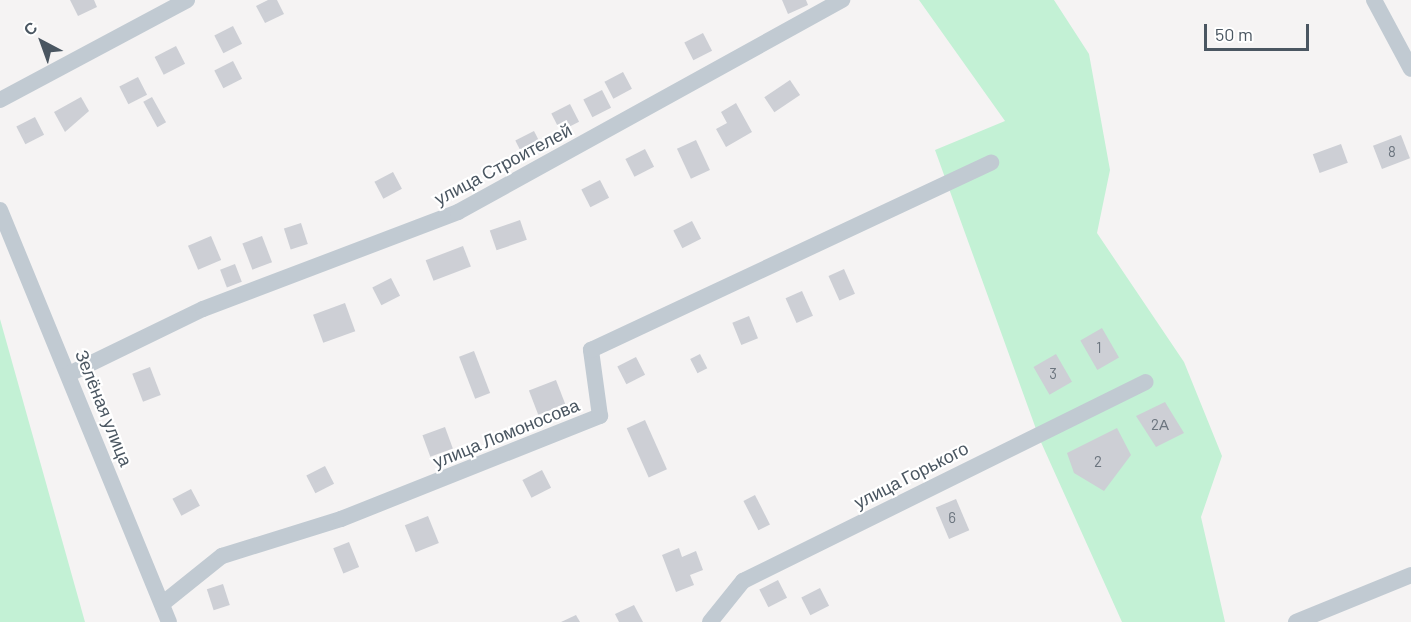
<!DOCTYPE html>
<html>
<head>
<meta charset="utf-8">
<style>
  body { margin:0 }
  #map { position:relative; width:1411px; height:622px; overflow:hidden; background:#f5f3f3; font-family:Barlow,sans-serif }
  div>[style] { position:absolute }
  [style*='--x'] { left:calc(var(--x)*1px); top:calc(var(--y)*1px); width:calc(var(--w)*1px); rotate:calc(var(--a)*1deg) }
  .green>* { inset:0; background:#c3f1d5 }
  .building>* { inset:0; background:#cdcfd5; transform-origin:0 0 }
  .minor>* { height:16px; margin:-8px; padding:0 8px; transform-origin:8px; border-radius:8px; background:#c1cad2 }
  span { translate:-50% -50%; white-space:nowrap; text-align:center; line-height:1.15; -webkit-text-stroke:4.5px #fff; paint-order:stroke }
  .number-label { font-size:15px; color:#6b747e }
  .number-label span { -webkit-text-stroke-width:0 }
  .street-label { font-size:18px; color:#4a5661 }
  .north { position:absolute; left:12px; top:12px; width:60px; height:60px; -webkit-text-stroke:4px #fff; paint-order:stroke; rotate:319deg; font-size:16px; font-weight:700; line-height:24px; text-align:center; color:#4a5661 }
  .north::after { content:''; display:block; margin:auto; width:21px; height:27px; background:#4a5661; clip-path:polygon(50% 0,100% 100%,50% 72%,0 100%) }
  .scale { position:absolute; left:1204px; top:24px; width:105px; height:27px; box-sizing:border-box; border:3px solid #4a5661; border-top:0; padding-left:8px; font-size:18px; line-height:21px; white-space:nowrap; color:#4a5661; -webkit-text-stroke:4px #fff; paint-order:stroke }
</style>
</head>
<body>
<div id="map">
  <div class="green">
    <div style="clip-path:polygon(919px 0,1054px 0,1089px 54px,1110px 170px,1097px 233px,1184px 362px,1222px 456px,1201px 517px,1225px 622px,1122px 622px,1040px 440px,935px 150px,1005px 121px)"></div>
    <div style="clip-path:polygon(0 319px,85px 622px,0 622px)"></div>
  </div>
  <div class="building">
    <div style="clip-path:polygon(70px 0,94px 0,97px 7px,78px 16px)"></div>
    <div style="clip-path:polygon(268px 0,277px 0,284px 14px,265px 23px,256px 6px)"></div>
    <div style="clip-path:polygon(782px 0,806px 0,808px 5px,788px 14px)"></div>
    <div style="left:233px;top:26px;width:20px;height:21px;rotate:63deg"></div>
    <div style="left:703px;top:33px;width:20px;height:21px;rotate:63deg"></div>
    <div style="left:176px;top:46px;width:20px;height:24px;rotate:63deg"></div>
    <div style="left:233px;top:61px;width:20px;height:21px;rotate:63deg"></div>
    <div style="left:623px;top:72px;width:19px;height:21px;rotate:62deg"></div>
    <div style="left:138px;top:77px;width:20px;height:21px;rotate:63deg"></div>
    <div style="left:790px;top:80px;width:18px;height:31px;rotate:56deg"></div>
    <div style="left:602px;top:90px;width:20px;height:21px;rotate:63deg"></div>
    <div style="clip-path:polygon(81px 97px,89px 111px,65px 132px,54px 112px)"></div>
    <div style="left:152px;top:97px;width:29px;height:10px;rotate:61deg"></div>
    <div style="clip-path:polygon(736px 103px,752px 132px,726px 147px,716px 129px,727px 123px,721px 112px)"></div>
    <div style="left:570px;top:104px;width:20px;height:21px;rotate:63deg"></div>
    <div style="left:35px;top:117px;width:20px;height:21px;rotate:63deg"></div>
    <div style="left:534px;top:131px;width:20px;height:21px;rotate:63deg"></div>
    <div style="left:1401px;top:135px;width:25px;height:30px;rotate:69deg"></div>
    <div style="left:696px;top:140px;width:33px;height:21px;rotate:65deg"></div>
    <div style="left:1341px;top:144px;width:20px;height:30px;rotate:70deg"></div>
    <div style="left:645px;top:149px;width:20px;height:22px;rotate:63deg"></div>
    <div style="left:393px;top:172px;width:19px;height:21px;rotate:62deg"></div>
    <div style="left:600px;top:180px;width:20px;height:21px;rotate:63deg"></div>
    <div style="left:520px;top:220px;width:21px;height:32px;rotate:71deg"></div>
    <div style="left:692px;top:221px;width:20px;height:21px;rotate:63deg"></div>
    <div style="left:301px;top:223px;width:22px;height:18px;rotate:72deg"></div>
    <div style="left:211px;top:236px;width:26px;height:25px;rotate:67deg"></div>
    <div style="left:262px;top:236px;width:28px;height:21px;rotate:69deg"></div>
    <div style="left:463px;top:246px;width:22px;height:40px;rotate:69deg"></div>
    <div style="left:235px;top:264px;width:19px;height:16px;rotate:69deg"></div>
    <div style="left:844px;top:269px;width:27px;height:17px;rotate:66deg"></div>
    <div style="left:391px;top:278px;width:20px;height:21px;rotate:63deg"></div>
    <div style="left:802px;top:291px;width:27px;height:18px;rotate:66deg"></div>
    <div style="left:345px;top:303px;width:30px;height:34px;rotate:70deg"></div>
    <div style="left:749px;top:316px;width:24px;height:18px;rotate:68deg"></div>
    <div style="left:1102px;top:328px;width:34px;height:25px;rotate:60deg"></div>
    <div style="left:474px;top:351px;width:45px;height:16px;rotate:69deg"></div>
    <div style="left:700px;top:354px;width:16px;height:11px;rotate:63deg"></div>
    <div style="left:1056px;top:354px;width:32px;height:26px;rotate:60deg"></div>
    <div style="left:636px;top:357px;width:20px;height:21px;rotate:63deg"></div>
    <div style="left:150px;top:367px;width:30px;height:19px;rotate:69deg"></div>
    <div style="left:556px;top:380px;width:26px;height:29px;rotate:69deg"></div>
    <div style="clip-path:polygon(1165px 402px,1184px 433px,1156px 447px,1136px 416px)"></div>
    <div style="left:645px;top:420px;width:54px;height:20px;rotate:66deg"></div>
    <div style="left:445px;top:427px;width:23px;height:24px;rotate:70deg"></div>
    <div style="clip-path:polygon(1117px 428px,1131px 455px,1104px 491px,1074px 473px,1067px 453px)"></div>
    <div style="left:325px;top:466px;width:20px;height:21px;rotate:63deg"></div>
    <div style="left:542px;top:470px;width:20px;height:22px;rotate:63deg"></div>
    <div style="left:191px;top:489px;width:19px;height:21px;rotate:62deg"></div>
    <div style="left:755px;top:495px;width:33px;height:13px;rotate:63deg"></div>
    <div style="left:956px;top:499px;width:34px;height:22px;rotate:67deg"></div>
    <div style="left:428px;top:516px;width:29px;height:25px;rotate:68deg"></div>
    <div style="left:349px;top:542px;width:27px;height:17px;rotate:68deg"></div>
    <div style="clip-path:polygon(679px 548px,682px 557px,696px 551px,703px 570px,690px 575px,694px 585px,676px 592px,662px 555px)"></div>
    <div style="left:778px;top:580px;width:20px;height:21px;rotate:63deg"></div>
    <div style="left:223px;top:584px;width:22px;height:17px;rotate:72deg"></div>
    <div style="left:820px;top:588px;width:20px;height:21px;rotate:63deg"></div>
    <div style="clip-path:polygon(634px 605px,643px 622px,619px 622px,615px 614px)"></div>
    <div style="clip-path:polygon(576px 615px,580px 622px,561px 622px)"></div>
  </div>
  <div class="minor">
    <div style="--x:1374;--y:0;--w:78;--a:61.8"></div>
    <div style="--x:0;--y:100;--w:212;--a:-28.1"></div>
    <div style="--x:0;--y:210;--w:445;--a:67.7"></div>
    <div style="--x:69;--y:374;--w:149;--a:-25.9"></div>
    <div style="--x:203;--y:309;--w:273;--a:-20.8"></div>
    <div style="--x:458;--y:212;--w:439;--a:-28.9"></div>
    <div style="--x:162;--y:604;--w:77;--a:-38.7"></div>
    <div style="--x:222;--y:556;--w:125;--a:-17.3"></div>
    <div style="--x:341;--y:519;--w:279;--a:-21.7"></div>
    <div style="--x:600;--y:416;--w:67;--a:-97.8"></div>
    <div style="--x:591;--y:350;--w:442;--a:-25.1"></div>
    <div style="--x:710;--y:622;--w:53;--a:-51.2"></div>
    <div style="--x:743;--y:581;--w:449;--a:-26.3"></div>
    <div style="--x:1296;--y:622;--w:124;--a:-22.2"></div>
  </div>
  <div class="number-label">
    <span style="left:1392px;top:152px">8</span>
    <span style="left:1099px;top:348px">1</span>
    <span style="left:1053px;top:374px">3</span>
    <span style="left:1160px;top:425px">2А</span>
    <span style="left:1098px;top:462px">2</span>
    <span style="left:952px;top:518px">6</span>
  </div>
  <div class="street-label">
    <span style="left:503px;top:164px;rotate:-28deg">улица Строителей</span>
    <span style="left:104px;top:408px;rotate:68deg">Зелёная улица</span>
    <span style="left:506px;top:433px;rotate:-22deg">улица Ломоносова</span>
    <span style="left:911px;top:475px;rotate:-27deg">улица Горького</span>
  </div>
  <div class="north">С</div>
  <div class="scale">50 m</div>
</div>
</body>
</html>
